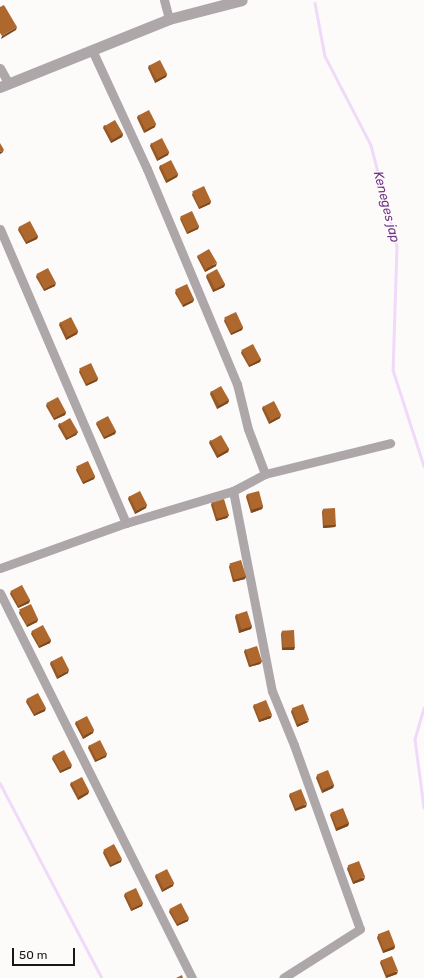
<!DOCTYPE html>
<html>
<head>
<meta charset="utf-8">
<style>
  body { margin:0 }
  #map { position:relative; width:424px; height:978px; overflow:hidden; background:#fdfafa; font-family:Rubik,sans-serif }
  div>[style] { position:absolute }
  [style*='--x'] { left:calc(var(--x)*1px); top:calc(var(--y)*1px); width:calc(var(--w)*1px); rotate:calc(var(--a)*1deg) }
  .stream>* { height:2.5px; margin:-1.25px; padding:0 1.25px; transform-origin:1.25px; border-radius:1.25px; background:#efdbf9 }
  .minor>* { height:9px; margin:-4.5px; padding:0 4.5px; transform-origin:4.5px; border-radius:4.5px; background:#ada7aa }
  .tertiary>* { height:11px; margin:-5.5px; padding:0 5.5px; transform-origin:5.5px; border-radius:5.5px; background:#ada7aa }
  .wall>* { inset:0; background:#965928 }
  .shaded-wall>* { inset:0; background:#7a4920 }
  .building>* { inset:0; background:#ae682e; transform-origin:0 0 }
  span { translate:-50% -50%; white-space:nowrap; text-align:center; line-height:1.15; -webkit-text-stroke:3px #fdfafa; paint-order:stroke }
  .water-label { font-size:13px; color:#703489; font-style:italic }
  .scale { position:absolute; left:12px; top:948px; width:63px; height:18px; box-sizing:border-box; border:2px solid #1b1615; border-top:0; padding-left:5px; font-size:12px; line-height:14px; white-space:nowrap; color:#1b1615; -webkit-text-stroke:3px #fdfafa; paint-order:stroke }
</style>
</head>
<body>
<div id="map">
  <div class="stream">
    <div style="--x:315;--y:3;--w:54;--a:79.3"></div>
    <div style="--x:325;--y:56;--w:100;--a:62.7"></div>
    <div style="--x:371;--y:145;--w:104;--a:75.6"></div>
    <div style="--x:397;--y:246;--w:124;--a:91.8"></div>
    <div style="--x:393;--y:370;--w:101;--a:72.1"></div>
    <div style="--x:424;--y:708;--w:32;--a:106"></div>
    <div style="--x:415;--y:739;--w:69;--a:82.5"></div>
    <div style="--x:0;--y:783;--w:220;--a:62.4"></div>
  </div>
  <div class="minor">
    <div style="--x:164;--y:0;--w:20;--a:75"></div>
    <div style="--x:92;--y:50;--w:131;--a:65.2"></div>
    <div style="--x:147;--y:169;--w:233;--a:67.3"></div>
    <div style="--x:237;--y:384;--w:46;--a:76.3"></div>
    <div style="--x:248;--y:429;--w:48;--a:69.3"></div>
    <div style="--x:265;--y:474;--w:129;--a:-13.9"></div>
    <div style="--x:0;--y:68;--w:18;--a:61"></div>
    <div style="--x:0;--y:229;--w:320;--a:66.8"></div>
    <div style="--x:233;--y:491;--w:204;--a:79"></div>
    <div style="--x:272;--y:691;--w:58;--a:67.8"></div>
    <div style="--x:294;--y:745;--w:195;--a:70.3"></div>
    <div style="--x:360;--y:929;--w:91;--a:147.5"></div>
    <div style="--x:0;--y:568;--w:134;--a:-19.7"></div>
    <div style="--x:126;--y:523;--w:112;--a:-16.7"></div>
    <div style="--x:233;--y:491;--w:36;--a:-28"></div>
    <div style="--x:0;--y:593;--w:430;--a:63.5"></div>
  </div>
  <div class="tertiary">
    <div style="--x:0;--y:87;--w:182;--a:-21.9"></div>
    <div style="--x:169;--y:19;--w:75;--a:-14.6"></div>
  </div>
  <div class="wall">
    <div style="clip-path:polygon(149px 65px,167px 74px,166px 77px,155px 83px,148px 68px)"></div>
    <div style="clip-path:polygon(138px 115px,155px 127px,144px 133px,137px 118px)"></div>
    <div style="clip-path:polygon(104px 125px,123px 134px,122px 137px,111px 143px,103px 128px)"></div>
    <div style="clip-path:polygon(151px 143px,169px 152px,168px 155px,157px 161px,150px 146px)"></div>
    <div style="clip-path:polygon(160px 165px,178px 174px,177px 177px,166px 183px,159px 168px)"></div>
    <div style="clip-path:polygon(193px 192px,211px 201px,210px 204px,199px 209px,192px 195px)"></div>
    <div style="clip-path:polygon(181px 217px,199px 226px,198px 229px,187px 234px,180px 219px)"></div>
    <div style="clip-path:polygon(19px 227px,38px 236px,37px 239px,26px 244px,18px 230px)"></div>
    <div style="clip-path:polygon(198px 255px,216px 266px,205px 272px,197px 257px)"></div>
    <div style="clip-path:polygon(37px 274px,55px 286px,44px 291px,36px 277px)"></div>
    <div style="clip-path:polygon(207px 274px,225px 284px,224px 287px,213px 292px,206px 277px)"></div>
    <div style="clip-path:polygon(176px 290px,194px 299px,193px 302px,183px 307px,175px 293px)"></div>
    <div style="clip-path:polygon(225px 318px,243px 327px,242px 330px,231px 335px,224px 321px)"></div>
    <div style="clip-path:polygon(60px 322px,78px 331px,77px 334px,66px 340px,59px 325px)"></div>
    <div style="clip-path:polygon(242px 350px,261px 359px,260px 362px,249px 367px,241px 353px)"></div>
    <div style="clip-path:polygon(80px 369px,98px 378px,97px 381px,86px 386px,79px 372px)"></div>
    <div style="clip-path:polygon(211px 391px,229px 400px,228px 403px,217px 409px,210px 394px)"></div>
    <div style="clip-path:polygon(47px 403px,66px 412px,65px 415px,54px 420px,46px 406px)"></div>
    <div style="clip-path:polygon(263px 406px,280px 418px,269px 424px,262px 409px)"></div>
    <div style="clip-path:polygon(97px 422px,116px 431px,115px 434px,104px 439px,96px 424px)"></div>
    <div style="clip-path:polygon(59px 423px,78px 432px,76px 435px,66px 440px,58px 426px)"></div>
    <div style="clip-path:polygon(210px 440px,229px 449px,228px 452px,217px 458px,209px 443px)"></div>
    <div style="clip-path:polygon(77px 467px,95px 476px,94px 479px,83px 484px,76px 470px)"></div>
    <div style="clip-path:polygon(247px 494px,263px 506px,262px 509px,251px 513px,246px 497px)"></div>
    <div style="clip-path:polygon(129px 496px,146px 508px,135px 514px,128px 499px)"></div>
    <div style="clip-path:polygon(212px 502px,229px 515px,227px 518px,216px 521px,211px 505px)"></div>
    <div style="clip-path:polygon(323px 509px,336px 525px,335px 527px,323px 528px,322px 512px)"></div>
    <div style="clip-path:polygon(230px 564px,246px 576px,245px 579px,233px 582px,229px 567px)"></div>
    <div style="clip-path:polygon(11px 591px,30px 600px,29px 603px,18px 608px,10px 594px)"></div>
    <div style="clip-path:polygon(20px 610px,38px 619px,37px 622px,27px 627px,19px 613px)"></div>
    <div style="clip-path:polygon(236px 614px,252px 626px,251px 629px,239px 633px,235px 617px)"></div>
    <div style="clip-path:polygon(32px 631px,51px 640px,50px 643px,39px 648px,31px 634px)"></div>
    <div style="clip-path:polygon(282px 631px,294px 650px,282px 650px,281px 634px)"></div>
    <div style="clip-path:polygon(245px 649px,262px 661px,260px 664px,249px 667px,244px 652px)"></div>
    <div style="clip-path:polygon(51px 661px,68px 673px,57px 679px,50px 664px)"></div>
    <div style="clip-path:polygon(27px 699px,45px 711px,34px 716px,26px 702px)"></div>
    <div style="clip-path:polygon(254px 704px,271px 718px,259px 722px,253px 707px)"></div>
    <div style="clip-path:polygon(292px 709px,308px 722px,297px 727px,291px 712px)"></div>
    <div style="clip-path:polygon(76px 721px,93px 733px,83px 739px,75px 724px)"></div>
    <div style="clip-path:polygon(89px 745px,106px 757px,95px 762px,88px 748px)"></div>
    <div style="clip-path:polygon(53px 756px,71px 768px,60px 773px,52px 759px)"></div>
    <div style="clip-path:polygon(317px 775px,334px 785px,333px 788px,322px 793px,316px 778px)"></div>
    <div style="clip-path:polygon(71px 782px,89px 791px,88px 794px,78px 800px,70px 785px)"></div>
    <div style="clip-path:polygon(290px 793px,306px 807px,295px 811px,289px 796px)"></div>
    <div style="clip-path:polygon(331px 813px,349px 823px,348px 826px,336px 831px,330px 815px)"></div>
    <div style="clip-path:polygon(104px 850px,121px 862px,110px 867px,103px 853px)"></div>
    <div style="clip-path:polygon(348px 866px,364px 880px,353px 884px,347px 869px)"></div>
    <div style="clip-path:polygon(156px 874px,173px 886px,162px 892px,155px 877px)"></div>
    <div style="clip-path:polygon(125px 893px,142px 906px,131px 911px,124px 896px)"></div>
    <div style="clip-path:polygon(170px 909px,188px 921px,177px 926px,169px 912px)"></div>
    <div style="clip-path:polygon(378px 935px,395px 946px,394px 949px,383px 953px,377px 938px)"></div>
    <div style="clip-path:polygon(381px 960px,397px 974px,386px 978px,380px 963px)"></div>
  </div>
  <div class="shaded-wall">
    <div style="clip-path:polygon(17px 27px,16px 30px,1px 39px,2px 36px)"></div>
    <div style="clip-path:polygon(167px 74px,166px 77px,155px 83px,156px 80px)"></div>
    <div style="clip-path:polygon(156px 124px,155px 127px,144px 133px,146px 130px)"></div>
    <div style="clip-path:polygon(123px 134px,122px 137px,111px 143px,112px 140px)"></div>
    <div style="clip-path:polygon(4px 150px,2px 153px,0 154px,0 152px)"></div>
    <div style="clip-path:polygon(169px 152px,168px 155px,157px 161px,159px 158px)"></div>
    <div style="clip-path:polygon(178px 174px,177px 177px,166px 183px,167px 180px)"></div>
    <div style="clip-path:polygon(211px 201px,210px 204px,199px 209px,200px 206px)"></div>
    <div style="clip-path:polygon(199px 226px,198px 229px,187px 234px,189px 231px)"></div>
    <div style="clip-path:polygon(38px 236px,37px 239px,26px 244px,27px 241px)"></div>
    <div style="clip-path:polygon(217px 263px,216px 266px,205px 272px,206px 269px)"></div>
    <div style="clip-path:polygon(56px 283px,55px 286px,44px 291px,45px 288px)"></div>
    <div style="clip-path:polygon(225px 284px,224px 287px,213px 292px,214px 289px)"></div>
    <div style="clip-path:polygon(194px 299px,193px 302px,183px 307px,184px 304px)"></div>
    <div style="clip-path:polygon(243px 327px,242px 330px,231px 335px,232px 332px)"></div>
    <div style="clip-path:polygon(78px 331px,77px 334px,66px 340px,67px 337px)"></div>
    <div style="clip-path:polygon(261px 359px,260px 362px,249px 367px,250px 364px)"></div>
    <div style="clip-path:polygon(98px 378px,97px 381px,86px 386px,87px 383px)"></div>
    <div style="clip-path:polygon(229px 400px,228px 403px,217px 409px,218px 406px)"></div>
    <div style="clip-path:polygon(66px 412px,65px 415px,54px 420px,55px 417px)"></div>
    <div style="clip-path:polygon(281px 415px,280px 418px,269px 424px,271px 421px)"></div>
    <div style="clip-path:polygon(116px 431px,115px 434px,104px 439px,105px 436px)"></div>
    <div style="clip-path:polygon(78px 432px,76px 435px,66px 440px,67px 437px)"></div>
    <div style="clip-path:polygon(229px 449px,228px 452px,217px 458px,218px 455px)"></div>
    <div style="clip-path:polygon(95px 476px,94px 479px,83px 484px,84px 481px)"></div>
    <div style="clip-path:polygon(147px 505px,146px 508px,135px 514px,136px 511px)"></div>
    <div style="clip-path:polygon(263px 506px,262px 509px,251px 513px,252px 510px)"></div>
    <div style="clip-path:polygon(229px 515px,227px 518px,216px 521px,217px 518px)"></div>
    <div style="clip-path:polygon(324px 525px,336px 525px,335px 527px,323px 528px)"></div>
    <div style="clip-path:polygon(246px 576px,245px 579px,233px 582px,234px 579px)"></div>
    <div style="clip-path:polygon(30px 600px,29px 603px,18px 608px,19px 605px)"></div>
    <div style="clip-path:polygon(38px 619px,37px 622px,27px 627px,28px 624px)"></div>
    <div style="clip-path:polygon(252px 626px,251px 629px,239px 633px,240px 630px)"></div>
    <div style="clip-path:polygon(51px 640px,50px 643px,39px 648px,40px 645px)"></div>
    <div style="clip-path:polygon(283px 647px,295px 647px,294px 650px,282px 650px)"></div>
    <div style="clip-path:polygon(262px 661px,260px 664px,249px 667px,250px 665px)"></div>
    <div style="clip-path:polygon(69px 670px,68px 673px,57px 679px,59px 676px)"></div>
    <div style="clip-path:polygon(46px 708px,45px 711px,34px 716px,35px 713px)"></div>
    <div style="clip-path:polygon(272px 715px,271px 718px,259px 722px,260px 719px)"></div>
    <div style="clip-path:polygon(309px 720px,308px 722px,297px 727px,298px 724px)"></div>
    <div style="clip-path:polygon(94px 730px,93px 733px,83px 739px,84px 736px)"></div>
    <div style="clip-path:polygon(107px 754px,106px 757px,95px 762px,96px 760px)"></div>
    <div style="clip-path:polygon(72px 765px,71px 768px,60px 773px,61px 770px)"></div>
    <div style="clip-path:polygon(334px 785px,333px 788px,322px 793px,323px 790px)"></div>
    <div style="clip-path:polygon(89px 791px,88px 794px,78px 800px,79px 797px)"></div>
    <div style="clip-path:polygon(307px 804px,306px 807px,295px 811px,296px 808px)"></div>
    <div style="clip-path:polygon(349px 823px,348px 826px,336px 831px,337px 828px)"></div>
    <div style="clip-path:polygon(122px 859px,121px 862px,110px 867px,111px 865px)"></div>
    <div style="clip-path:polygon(365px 877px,364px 880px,353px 884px,354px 881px)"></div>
    <div style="clip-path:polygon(174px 883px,173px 886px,162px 892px,164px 889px)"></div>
    <div style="clip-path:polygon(143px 903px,142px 906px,131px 911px,133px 908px)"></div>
    <div style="clip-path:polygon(189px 918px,188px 921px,177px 926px,178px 924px)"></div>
    <div style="clip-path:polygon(395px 946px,394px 949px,383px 953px,384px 950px)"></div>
    <div style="clip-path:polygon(398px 971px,397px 974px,386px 978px,387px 975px)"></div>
  </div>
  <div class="building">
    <div style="clip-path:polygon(4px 5px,17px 27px,2px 36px,0 33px,0 7px)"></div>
    <div style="left:160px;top:60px;width:16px;height:12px;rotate:63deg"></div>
    <div style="left:149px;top:110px;width:16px;height:12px;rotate:63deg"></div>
    <div style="left:115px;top:120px;width:16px;height:12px;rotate:60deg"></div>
    <div style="left:162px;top:138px;width:16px;height:12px;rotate:63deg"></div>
    <div style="clip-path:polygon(0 143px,4px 150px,0 152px)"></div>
    <div style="left:171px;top:160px;width:16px;height:12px;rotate:63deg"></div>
    <div style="left:204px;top:186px;width:17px;height:13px;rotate:65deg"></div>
    <div style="left:192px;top:211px;width:17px;height:13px;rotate:65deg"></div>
    <div style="left:30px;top:221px;width:17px;height:13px;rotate:62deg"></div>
    <div style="left:209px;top:249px;width:16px;height:13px;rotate:60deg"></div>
    <div style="left:48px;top:268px;width:17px;height:13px;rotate:62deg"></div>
    <div style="left:217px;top:269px;width:17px;height:11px;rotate:62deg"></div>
    <div style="left:187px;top:284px;width:17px;height:13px;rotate:65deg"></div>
    <div style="left:236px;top:312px;width:17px;height:13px;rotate:65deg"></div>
    <div style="left:71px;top:317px;width:16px;height:12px;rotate:63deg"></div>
    <div style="left:253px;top:344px;width:17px;height:13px;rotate:62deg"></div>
    <div style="left:91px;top:363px;width:17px;height:13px;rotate:65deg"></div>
    <div style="left:221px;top:386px;width:16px;height:11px;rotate:60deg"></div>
    <div style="left:58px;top:397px;width:17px;height:13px;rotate:62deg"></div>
    <div style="left:274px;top:401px;width:16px;height:12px;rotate:63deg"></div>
    <div style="left:108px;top:416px;width:17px;height:13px;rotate:62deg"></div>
    <div style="left:70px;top:418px;width:16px;height:12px;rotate:60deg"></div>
    <div style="left:221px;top:435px;width:16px;height:12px;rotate:60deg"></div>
    <div style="left:88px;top:461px;width:17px;height:13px;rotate:65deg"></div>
    <div style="left:140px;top:491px;width:16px;height:12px;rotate:63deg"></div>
    <div style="left:259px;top:491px;width:16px;height:12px;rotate:75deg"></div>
    <div style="left:224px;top:499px;width:17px;height:12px;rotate:73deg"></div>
    <div style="left:335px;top:508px;width:17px;height:12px;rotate:87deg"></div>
    <div style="left:241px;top:560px;width:17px;height:12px;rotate:73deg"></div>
    <div style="left:22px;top:585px;width:17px;height:13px;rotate:62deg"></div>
    <div style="left:31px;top:604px;width:17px;height:13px;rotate:65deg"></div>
    <div style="left:247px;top:611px;width:16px;height:11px;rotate:72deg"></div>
    <div style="left:43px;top:625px;width:17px;height:13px;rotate:62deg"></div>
    <div style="left:294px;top:630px;width:17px;height:12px;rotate:87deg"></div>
    <div style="left:257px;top:646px;width:16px;height:12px;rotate:72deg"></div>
    <div style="left:62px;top:656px;width:16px;height:12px;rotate:63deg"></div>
    <div style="left:38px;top:693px;width:17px;height:13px;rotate:62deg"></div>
    <div style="left:266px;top:700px;width:16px;height:13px;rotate:68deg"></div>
    <div style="left:303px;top:704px;width:17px;height:12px;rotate:69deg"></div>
    <div style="left:87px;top:716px;width:16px;height:12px;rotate:63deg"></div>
    <div style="left:100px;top:740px;width:16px;height:12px;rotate:63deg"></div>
    <div style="left:64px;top:750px;width:17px;height:13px;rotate:62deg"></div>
    <div style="left:328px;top:770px;width:16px;height:12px;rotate:68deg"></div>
    <div style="left:82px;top:777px;width:16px;height:12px;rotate:63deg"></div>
    <div style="left:301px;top:789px;width:16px;height:12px;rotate:68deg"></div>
    <div style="left:343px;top:808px;width:16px;height:13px;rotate:68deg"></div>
    <div style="left:114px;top:844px;width:17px;height:12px;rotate:62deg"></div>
    <div style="left:359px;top:861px;width:17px;height:12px;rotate:69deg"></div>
    <div style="left:167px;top:869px;width:16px;height:12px;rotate:63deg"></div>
    <div style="left:136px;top:888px;width:17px;height:12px;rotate:65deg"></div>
    <div style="left:181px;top:903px;width:17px;height:13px;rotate:62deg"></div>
    <div style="left:389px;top:930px;width:17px;height:12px;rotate:69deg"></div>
    <div style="left:392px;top:956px;width:16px;height:12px;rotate:68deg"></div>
    <div style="clip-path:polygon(182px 975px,183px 978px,176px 978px)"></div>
  </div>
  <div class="water-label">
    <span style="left:386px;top:207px;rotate:76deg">Keneges jap</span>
  </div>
  <div class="scale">50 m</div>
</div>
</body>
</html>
